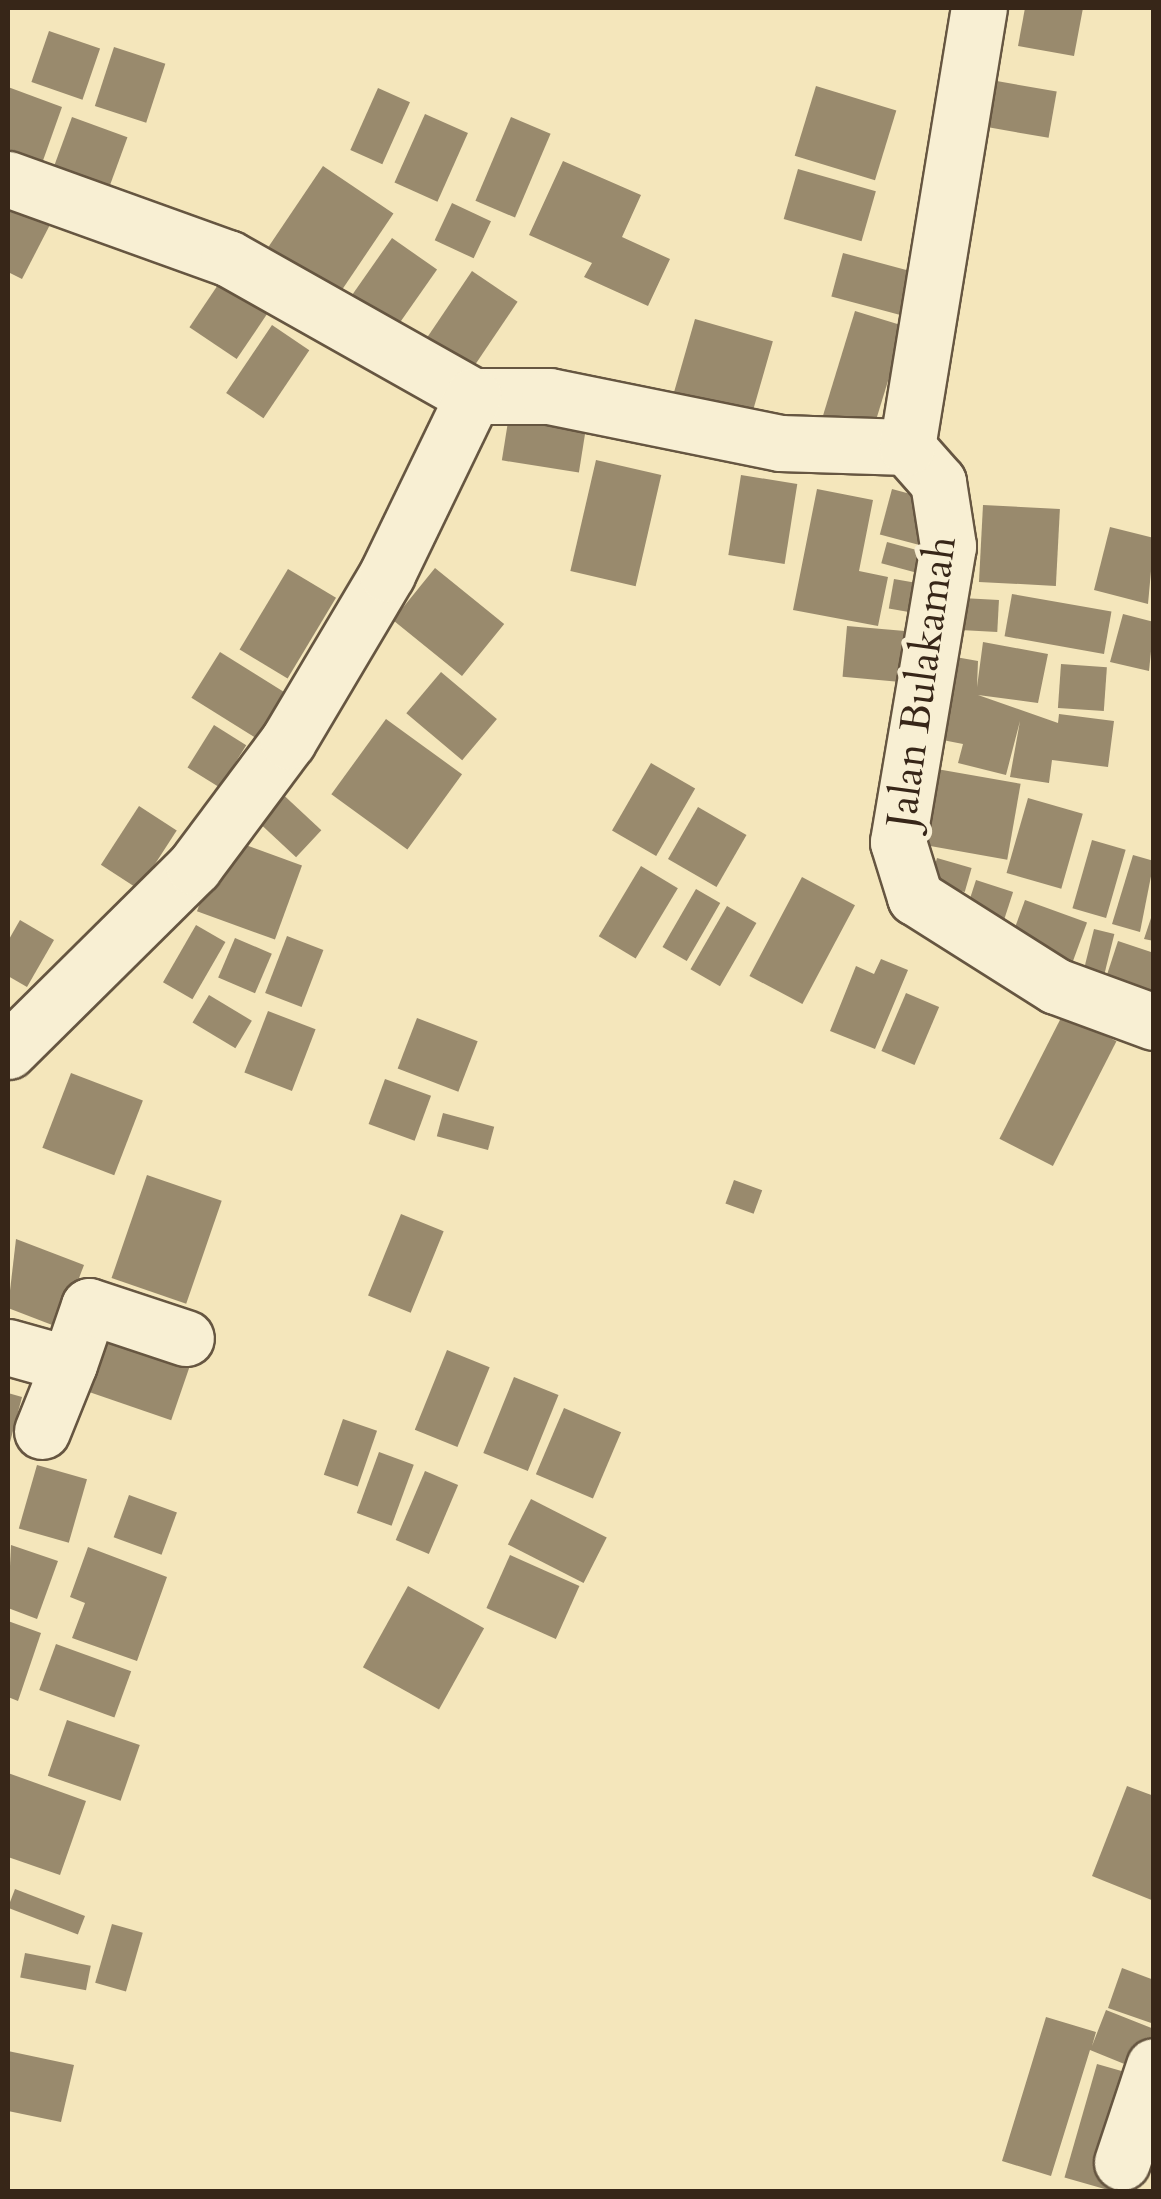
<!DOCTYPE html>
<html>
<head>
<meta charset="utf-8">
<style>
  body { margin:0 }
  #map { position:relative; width:1161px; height:2199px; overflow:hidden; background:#f4e6bb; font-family:Cardo,serif }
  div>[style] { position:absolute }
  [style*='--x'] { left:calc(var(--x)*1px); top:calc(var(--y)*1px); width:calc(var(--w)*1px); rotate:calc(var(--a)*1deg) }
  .building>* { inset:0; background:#998a6d; transform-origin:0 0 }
  .roads { filter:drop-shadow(2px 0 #665641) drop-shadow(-2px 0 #665641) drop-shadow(0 2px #665641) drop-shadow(0 -2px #665641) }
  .minor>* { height:55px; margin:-27.5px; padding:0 27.5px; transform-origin:27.5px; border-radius:27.5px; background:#f8efd3 }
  span { translate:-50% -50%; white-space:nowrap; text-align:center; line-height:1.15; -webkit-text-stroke:10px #f8efd3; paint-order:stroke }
  .street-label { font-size:42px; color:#372618 }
  .frame { position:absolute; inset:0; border:10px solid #372618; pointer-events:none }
</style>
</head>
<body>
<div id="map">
  <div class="building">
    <div style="clip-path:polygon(1025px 8px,1083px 8px,1074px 56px,1018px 46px)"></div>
    <div style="left:49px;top:31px;width:54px;height:54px;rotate:19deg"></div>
    <div style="left:114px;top:47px;width:54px;height:62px;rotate:18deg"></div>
    <div style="left:974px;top:77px;width:84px;height:47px;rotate:10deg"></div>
    <div style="left:816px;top:86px;width:84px;height:73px;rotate:17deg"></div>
    <div style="clip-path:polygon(8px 87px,62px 107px,40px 169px,8px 158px)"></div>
    <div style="left:378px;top:88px;width:35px;height:68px;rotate:24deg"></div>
    <div style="left:425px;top:114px;width:47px;height:75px;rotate:24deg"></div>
    <div style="left:72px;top:117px;width:59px;height:65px;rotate:20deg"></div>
    <div style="left:511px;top:117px;width:43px;height:91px;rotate:23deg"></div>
    <div style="clip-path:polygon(563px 161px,641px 195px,622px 237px,670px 259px,648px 306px,584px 277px,592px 263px,529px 235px)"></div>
    <div style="left:323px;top:166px;width:85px;height:101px;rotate:34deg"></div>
    <div style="left:798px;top:169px;width:81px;height:52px;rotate:16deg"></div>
    <div style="clip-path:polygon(8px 194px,54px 217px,22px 279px,8px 272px)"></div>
    <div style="left:452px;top:203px;width:43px;height:41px;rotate:25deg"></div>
    <div style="left:392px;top:238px;width:55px;height:76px;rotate:35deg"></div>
    <div style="left:843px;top:253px;width:81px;height:45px;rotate:15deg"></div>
    <div style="left:228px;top:270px;width:57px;height:69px;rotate:34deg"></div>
    <div style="left:472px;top:271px;width:55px;height:98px;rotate:34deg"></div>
    <div style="left:855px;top:311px;width:52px;height:112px;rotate:17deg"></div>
    <div style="left:695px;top:319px;width:81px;height:84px;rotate:16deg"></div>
    <div style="left:272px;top:325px;width:45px;height:82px;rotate:34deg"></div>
    <div style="left:510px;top:409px;width:78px;height:52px;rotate:9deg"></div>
    <div style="left:596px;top:460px;width:67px;height:114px;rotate:13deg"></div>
    <div style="left:741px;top:475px;width:57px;height:81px;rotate:9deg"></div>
    <div style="clip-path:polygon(817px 489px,873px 500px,859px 571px,888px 577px,878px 626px,793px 610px)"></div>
    <div style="left:892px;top:489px;width:43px;height:47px;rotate:15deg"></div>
    <div style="left:983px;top:505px;width:77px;height:77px;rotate:3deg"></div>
    <div style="clip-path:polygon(1110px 527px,1154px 538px,1148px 604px,1094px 590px)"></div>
    <div style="left:887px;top:542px;width:49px;height:22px;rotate:15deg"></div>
    <div style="left:435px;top:568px;width:89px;height:67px;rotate:39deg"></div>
    <div style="left:288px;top:569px;width:56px;height:94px;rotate:31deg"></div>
    <div style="left:894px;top:579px;width:29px;height:30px;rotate:10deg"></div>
    <div style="left:1012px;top:594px;width:101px;height:43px;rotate:10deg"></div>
    <div style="left:962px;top:598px;width:37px;height:32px;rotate:3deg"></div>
    <div style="clip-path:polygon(1123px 614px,1154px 622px,1149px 671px,1110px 662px)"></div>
    <div style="left:847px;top:626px;width:64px;height:51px;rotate:5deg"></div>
    <div style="clip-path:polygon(983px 642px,1048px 654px,1038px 703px,978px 695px,1058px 723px,1059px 714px,1114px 721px,1108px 767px,1052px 760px,1049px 783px,1010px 777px,1020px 721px,1006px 775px,958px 763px,963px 744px,917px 735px,933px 653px,978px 661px,977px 687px)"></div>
    <div style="left:220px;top:652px;width:76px;height:54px;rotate:32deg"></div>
    <div style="left:1061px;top:664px;width:46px;height:44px;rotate:4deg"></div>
    <div style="left:441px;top:672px;width:73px;height:54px;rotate:40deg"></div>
    <div style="left:386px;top:719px;width:94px;height:93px;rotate:36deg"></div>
    <div style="left:214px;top:725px;width:38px;height:50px;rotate:32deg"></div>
    <div style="left:651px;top:763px;width:51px;height:78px;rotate:30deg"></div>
    <div style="left:931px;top:768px;width:91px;height:77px;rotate:10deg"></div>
    <div style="left:276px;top:788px;width:62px;height:37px;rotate:43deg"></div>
    <div style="left:1028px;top:798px;width:57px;height:78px;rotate:16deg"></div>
    <div style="left:139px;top:806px;width:45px;height:70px;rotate:33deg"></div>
    <div style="left:698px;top:807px;width:56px;height:60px;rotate:30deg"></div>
    <div style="left:224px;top:837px;width:83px;height:79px;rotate:20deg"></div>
    <div style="left:1092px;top:840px;width:35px;height:71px;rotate:16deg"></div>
    <div style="clip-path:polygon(1133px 855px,1154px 861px,1140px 932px,1112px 924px)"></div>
    <div style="left:937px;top:858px;width:36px;height:25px;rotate:16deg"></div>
    <div style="left:641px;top:866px;width:43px;height:82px;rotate:31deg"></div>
    <div style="left:802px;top:877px;width:60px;height:112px;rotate:28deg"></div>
    <div style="left:976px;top:880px;width:39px;height:37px;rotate:18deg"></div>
    <div style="left:696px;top:889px;width:28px;height:67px;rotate:30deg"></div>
    <div style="left:1025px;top:900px;width:66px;height:46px;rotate:20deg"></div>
    <div style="left:727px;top:906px;width:34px;height:73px;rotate:30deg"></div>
    <div style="clip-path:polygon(1154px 909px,1154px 941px,1144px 939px)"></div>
    <div style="clip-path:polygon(20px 920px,54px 940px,27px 987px,8px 976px,8px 941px)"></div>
    <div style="left:196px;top:925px;width:34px;height:66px;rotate:30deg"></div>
    <div style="left:1094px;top:929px;width:21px;height:54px;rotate:14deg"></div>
    <div style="left:287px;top:936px;width:39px;height:61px;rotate:21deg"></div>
    <div style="left:235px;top:938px;width:40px;height:43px;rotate:23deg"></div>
    <div style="clip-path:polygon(1118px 941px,1154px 953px,1154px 1008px,1102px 990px)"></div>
    <div style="clip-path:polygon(881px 959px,908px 970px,875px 1049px,830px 1031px,856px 966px,874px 974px)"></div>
    <div style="left:906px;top:993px;width:36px;height:63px;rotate:23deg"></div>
    <div style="left:209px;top:995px;width:50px;height:32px;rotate:31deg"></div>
    <div style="left:268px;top:1011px;width:51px;height:66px;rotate:21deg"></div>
    <div style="left:1063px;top:1014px;width:60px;height:140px;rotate:27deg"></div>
    <div style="left:417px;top:1018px;width:65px;height:54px;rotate:21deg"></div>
    <div style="left:71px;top:1073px;width:77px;height:80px;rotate:21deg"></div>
    <div style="left:385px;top:1079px;width:49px;height:48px;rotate:20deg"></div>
    <div style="left:443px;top:1113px;width:53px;height:24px;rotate:15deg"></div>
    <div style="left:147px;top:1175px;width:79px;height:109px;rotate:19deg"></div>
    <div style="left:734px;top:1180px;width:30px;height:25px;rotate:20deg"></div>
    <div style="left:401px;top:1214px;width:46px;height:88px;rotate:22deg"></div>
    <div style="clip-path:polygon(16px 1239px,84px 1265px,60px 1328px,8px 1308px)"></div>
    <div style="left:113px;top:1325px;width:86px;height:71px;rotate:19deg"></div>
    <div style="left:447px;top:1350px;width:46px;height:86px;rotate:22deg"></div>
    <div style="left:514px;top:1377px;width:48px;height:82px;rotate:22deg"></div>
    <div style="clip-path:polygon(8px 1393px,22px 1397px,9px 1446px,8px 1446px)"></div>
    <div style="left:564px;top:1408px;width:62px;height:72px;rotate:23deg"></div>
    <div style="left:343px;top:1419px;width:36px;height:59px;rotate:19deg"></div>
    <div style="left:379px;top:1452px;width:37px;height:65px;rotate:20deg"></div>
    <div style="left:37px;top:1465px;width:52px;height:66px;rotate:16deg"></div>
    <div style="left:425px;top:1471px;width:36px;height:75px;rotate:23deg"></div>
    <div style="left:129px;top:1495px;width:51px;height:45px;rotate:20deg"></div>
    <div style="left:531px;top:1499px;width:85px;height:51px;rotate:27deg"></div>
    <div style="clip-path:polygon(11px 1545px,58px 1561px,37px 1619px,8px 1608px)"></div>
    <div style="clip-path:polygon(88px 1547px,167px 1577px,137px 1661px,72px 1638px,85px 1603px,70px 1597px)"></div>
    <div style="left:510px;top:1555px;width:76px;height:58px;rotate:24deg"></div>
    <div style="left:408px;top:1586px;width:87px;height:93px;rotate:29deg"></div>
    <div style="clip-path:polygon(8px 1621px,41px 1633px,18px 1701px,8px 1697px)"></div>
    <div style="left:56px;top:1644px;width:80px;height:49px;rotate:20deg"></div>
    <div style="left:67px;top:1720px;width:77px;height:59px;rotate:19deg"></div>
    <div style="clip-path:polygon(8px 1773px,86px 1801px,60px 1875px,8px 1857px)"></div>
    <div style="clip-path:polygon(1127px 1786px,1154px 1796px,1154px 1901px,1092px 1876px)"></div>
    <div style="left:15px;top:1889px;width:75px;height:20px;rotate:21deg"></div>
    <div style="left:112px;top:1924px;width:32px;height:61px;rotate:16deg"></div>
    <div style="left:25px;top:1953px;width:67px;height:25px;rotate:11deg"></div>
    <div style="clip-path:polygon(1122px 1968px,1154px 1980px,1154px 2024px,1108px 2008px)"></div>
    <div style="clip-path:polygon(1106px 2010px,1154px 2029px,1144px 2072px,1090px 2050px,1051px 2176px,1002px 2161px,1046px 2017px,1096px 2032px,1092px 2046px)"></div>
    <div style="clip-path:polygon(8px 2051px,74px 2065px,61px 2122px,8px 2111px)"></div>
    <div style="left:1097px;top:2064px;width:50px;height:118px;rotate:16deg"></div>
  </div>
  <div class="roads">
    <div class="minor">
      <div style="--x:8;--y:179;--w:234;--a:19.8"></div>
      <div style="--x:228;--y:258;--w:281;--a:29.4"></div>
      <div style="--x:473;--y:396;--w:76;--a:0"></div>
      <div style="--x:549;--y:396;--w:236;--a:11.5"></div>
      <div style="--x:780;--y:443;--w:127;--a:1.8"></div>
      <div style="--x:907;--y:447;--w:47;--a:48.5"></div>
      <div style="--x:938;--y:482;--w:65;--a:81.1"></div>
      <div style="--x:948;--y:546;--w:300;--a:99.6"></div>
      <div style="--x:898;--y:842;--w:58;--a:72.8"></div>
      <div style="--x:915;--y:897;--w:167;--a:32.3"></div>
      <div style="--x:1056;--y:986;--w:104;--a:20.2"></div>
      <div style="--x:907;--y:447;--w:445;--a:-80.7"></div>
      <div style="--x:8;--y:1051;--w:262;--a:-44.7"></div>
      <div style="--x:194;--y:867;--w:157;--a:-53.3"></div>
      <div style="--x:288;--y:741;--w:194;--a:-59.3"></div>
      <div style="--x:387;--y:574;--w:198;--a:-64.2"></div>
      <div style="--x:8;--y:1347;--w:63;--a:15.6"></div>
      <div style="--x:69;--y:1364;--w:61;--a:-71"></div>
      <div style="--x:89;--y:1306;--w:102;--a:18.3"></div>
      <div style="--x:42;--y:1431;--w:72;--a:-68.1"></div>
      <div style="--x:1122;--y:2162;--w:101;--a:-71.6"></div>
    </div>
  </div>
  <div class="street-label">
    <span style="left:922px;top:682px;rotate:-82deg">Jalan Bulakamah</span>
  </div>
  <div class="frame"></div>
</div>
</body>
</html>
